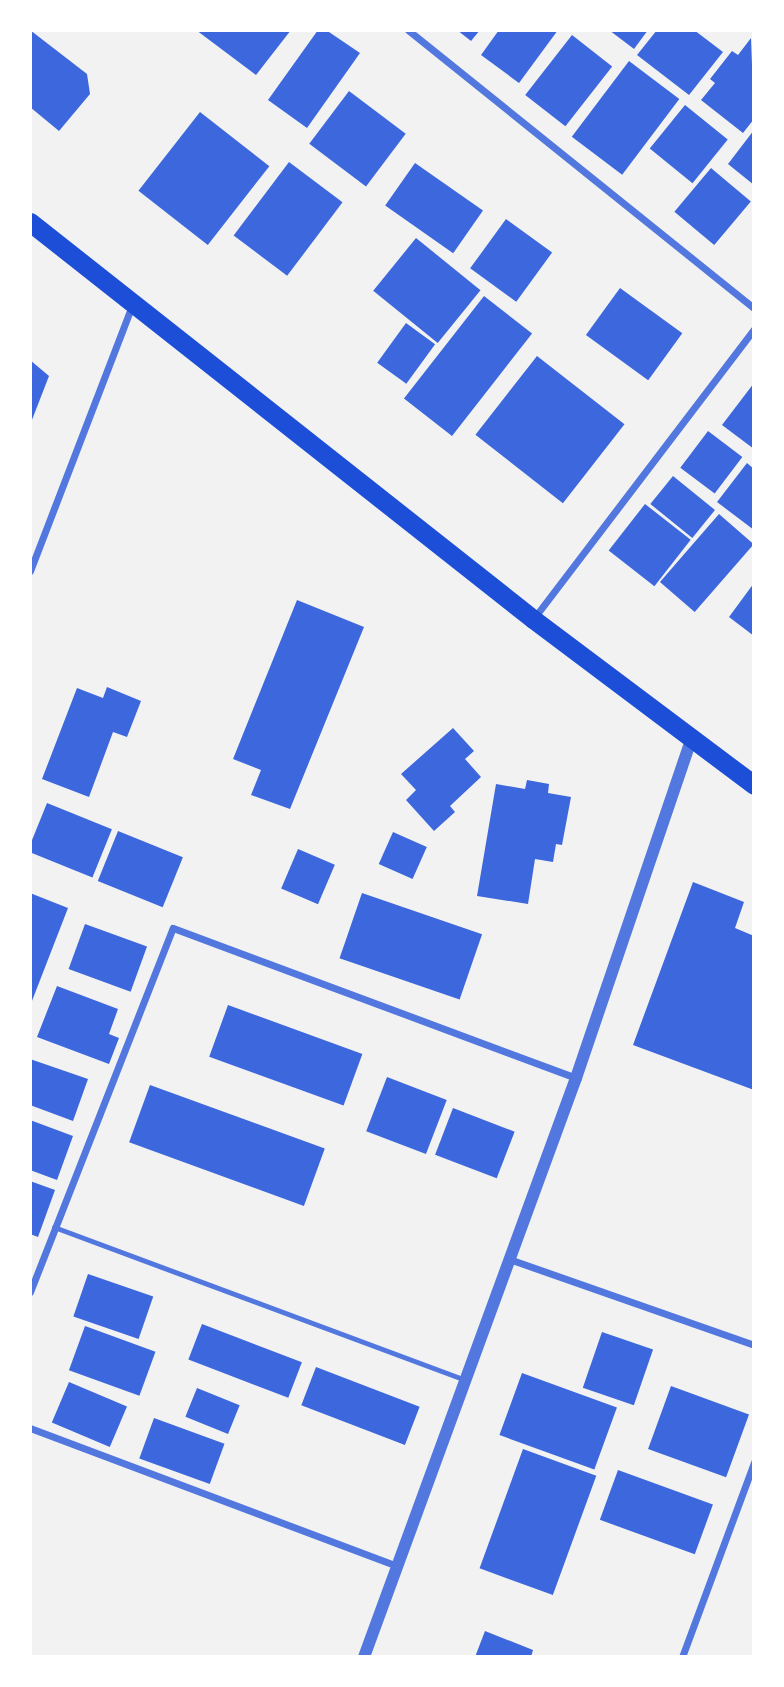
<!DOCTYPE html>
<html>
<head>
<meta charset="utf-8">
<style>
  body { margin:0 }
  #map { position:relative; width:784px; height:1687px; overflow:hidden; background:#f2f2f2; font-family:"Playfair Display",serif }
  div>[style] { position:absolute }
  [style*='--x'] { left:calc(var(--x)*1px); top:calc(var(--y)*1px); width:calc(var(--w)*1px); rotate:calc(var(--a)*1deg) }
  .building>* { inset:0; background:#3d67dc; transform-origin:0 0 }
  .service>* { height:5px; margin:-2.5px; padding:0 2.5px; transform-origin:2.5px; border-radius:2.5px; background:#5277de }
  .minor>* { height:7px; margin:-3.5px; padding:0 3.5px; transform-origin:3.5px; border-radius:3.5px; background:#5277de }
  .tertiary>* { height:12px; margin:-6px; padding:0 6px; transform-origin:6px; border-radius:6px; background:#5277de }
  .trunk>* { height:19px; margin:-9.5px; padding:0 9.5px; transform-origin:9.5px; border-radius:9.5px; background:#1d4ed8 }
  span { translate:-50% -50%; white-space:nowrap; text-align:center; line-height:1.15; -webkit-text-stroke:7px #fff; paint-order:stroke }
  .frame { position:absolute; inset:0; border:32px solid #fff; pointer-events:none }
</style>
</head>
<body>
<div id="map">
  <div class="building">
    <div style="clip-path:polygon(30px 30px,87px 74px,90px 94px,59px 131px,30px 107px)"></div>
    <div style="clip-path:polygon(196px 30px,291px 30px,256px 75px)"></div>
    <div style="clip-path:polygon(318px 30px,326px 30px,360px 53px,307px 128px,268px 100px)"></div>
    <div style="clip-path:polygon(457px 30px,480px 30px,471px 41px)"></div>
    <div style="clip-path:polygon(499px 30px,558px 30px,519px 83px,481px 55px)"></div>
    <div style="clip-path:polygon(609px 30px,648px 30px,634px 49px)"></div>
    <div style="clip-path:polygon(657px 30px,694px 30px,723px 52px,689px 95px,637px 55px)"></div>
    <div style="left:572px;top:35px;width:51px;height:76px;rotate:38deg"></div>
    <div style="clip-path:polygon(751px 38px,754px 119px,743px 133px,701px 100px,715px 83px,710px 79px,732px 51px,738px 55px)"></div>
    <div style="left:629px;top:61px;width:63px;height:95px;rotate:37deg"></div>
    <div style="left:349px;top:91px;width:71px;height:66px;rotate:37deg"></div>
    <div style="left:685px;top:105px;width:55px;height:56px;rotate:39deg"></div>
    <div style="left:200px;top:112px;width:88px;height:100px;rotate:38deg"></div>
    <div style="clip-path:polygon(754px 130px,754px 185px,728px 164px)"></div>
    <div style="left:289px;top:162px;width:67px;height:92px;rotate:37deg"></div>
    <div style="left:415px;top:163px;width:83px;height:52px;rotate:35deg"></div>
    <div style="left:711px;top:168px;width:52px;height:57px;rotate:40deg"></div>
    <div style="left:506px;top:219px;width:57px;height:61px;rotate:36deg"></div>
    <div style="left:416px;top:238px;width:83px;height:68px;rotate:39deg"></div>
    <div style="left:620px;top:288px;width:77px;height:58px;rotate:36deg"></div>
    <div style="left:484px;top:296px;width:61px;height:130px;rotate:38deg"></div>
    <div style="left:406px;top:323px;width:36px;height:49px;rotate:36deg"></div>
    <div style="left:537px;top:356px;width:111px;height:100px;rotate:38deg"></div>
    <div style="clip-path:polygon(30px 360px,49px 376px,30px 425px)"></div>
    <div style="clip-path:polygon(754px 383px,754px 449px,722px 425px)"></div>
    <div style="left:708px;top:431px;width:43px;height:46px;rotate:37deg"></div>
    <div style="clip-path:polygon(747px 463px,754px 469px,754px 530px,717px 502px)"></div>
    <div style="left:673px;top:476px;width:54px;height:36px;rotate:39deg"></div>
    <div style="left:645px;top:504px;width:58px;height:59px;rotate:38deg"></div>
    <div style="left:719px;top:514px;width:46px;height:90px;rotate:41deg"></div>
    <div style="clip-path:polygon(754px 583px,754px 636px,729px 617px)"></div>
    <div style="clip-path:polygon(297px 600px,364px 627px,290px 809px,251px 795px,261px 770px,233px 759px)"></div>
    <div style="clip-path:polygon(107px 687px,141px 701px,127px 737px,113px 732px,89px 797px,42px 779px,77px 688px,103px 698px)"></div>
    <div style="clip-path:polygon(453px 728px,474px 751px,465px 759px,481px 777px,450px 806px,455px 812px,434px 831px,406px 800px,416px 790px,401px 774px)"></div>
    <div style="clip-path:polygon(527px 780px,549px 784px,548px 793px,571px 797px,562px 845px,556px 844px,553px 862px,535px 859px,528px 904px,477px 896px,496px 784px,525px 789px)"></div>
    <div style="left:47px;top:803px;width:70px;height:52px;rotate:22deg"></div>
    <div style="left:118px;top:831px;width:70px;height:54px;rotate:22deg"></div>
    <div style="left:393px;top:832px;width:37px;height:35px;rotate:24deg"></div>
    <div style="left:298px;top:849px;width:40px;height:43px;rotate:23deg"></div>
    <div style="clip-path:polygon(693px 882px,744px 902px,735px 928px,754px 936px,754px 1090px,633px 1045px)"></div>
    <div style="clip-path:polygon(30px 893px,68px 908px,30px 1006px)"></div>
    <div style="left:362px;top:893px;width:127px;height:69px;rotate:19deg"></div>
    <div style="left:85px;top:924px;width:66px;height:48px;rotate:20deg"></div>
    <div style="clip-path:polygon(57px 986px,118px 1009px,109px 1034px,119px 1038px,109px 1064px,37px 1037px)"></div>
    <div style="left:228px;top:1005px;width:143px;height:55px;rotate:20deg"></div>
    <div style="clip-path:polygon(30px 1059px,88px 1079px,73px 1121px,30px 1105px)"></div>
    <div style="left:387px;top:1077px;width:64px;height:58px;rotate:21deg"></div>
    <div style="left:150px;top:1085px;width:186px;height:61px;rotate:20deg"></div>
    <div style="left:453px;top:1108px;width:66px;height:50px;rotate:21deg"></div>
    <div style="clip-path:polygon(30px 1120px,73px 1136px,57px 1180px,30px 1170px)"></div>
    <div style="clip-path:polygon(30px 1181px,55px 1190px,38px 1237px,30px 1234px)"></div>
    <div style="left:88px;top:1274px;width:69px;height:45px;rotate:19deg"></div>
    <div style="left:202px;top:1324px;width:107px;height:38px;rotate:21deg"></div>
    <div style="left:85px;top:1326px;width:75px;height:47px;rotate:20deg"></div>
    <div style="left:602px;top:1332px;width:54px;height:59px;rotate:19deg"></div>
    <div style="left:316px;top:1367px;width:111px;height:41px;rotate:21deg"></div>
    <div style="left:522px;top:1373px;width:101px;height:66px;rotate:20deg"></div>
    <div style="left:69px;top:1382px;width:63px;height:44px;rotate:23deg"></div>
    <div style="left:671px;top:1386px;width:83px;height:67px;rotate:20deg"></div>
    <div style="left:197px;top:1388px;width:46px;height:31px;rotate:22deg"></div>
    <div style="left:154px;top:1418px;width:75px;height:43px;rotate:20deg"></div>
    <div style="left:523px;top:1449px;width:78px;height:127px;rotate:20deg"></div>
    <div style="left:618px;top:1470px;width:101px;height:53px;rotate:20deg"></div>
    <div style="clip-path:polygon(485px 1631px,533px 1650px,531px 1657px,475px 1657px)"></div>
  </div>
  <div class="service">
    <div style="--x:54;--y:1227;--w:439;--a:20.4"></div>
  </div>
  <div class="minor">
    <div style="--x:408;--y:30;--w:444;--a:38.8"></div>
    <div style="--x:30;--y:571;--w:285;--a:-69"></div>
    <div style="--x:534;--y:618;--w:363;--a:-52.7"></div>
    <div style="--x:509;--y:1259;--w:260;--a:19.3"></div>
    <div style="--x:30;--y:1292;--w:391;--a:-68.6"></div>
    <div style="--x:173;--y:928;--w:430;--a:20.4"></div>
    <div style="--x:30;--y:1428;--w:393;--a:20.6"></div>
    <div style="--x:682;--y:1657;--w:208;--a:-69.7"></div>
  </div>
  <div class="tertiary">
    <div style="--x:364;--y:1657;--w:617;--a:-69.89"></div>
    <div style="--x:576;--y:1078;--w:359;--a:-71.2"></div>
  </div>
  <div class="trunk">
    <div style="--x:30;--y:222;--w:641;--a:38.28"></div>
    <div style="--x:533;--y:619;--w:276;--a:36.9"></div>
  </div>
  <div class="frame"></div>
</div>
</body>
</html>
